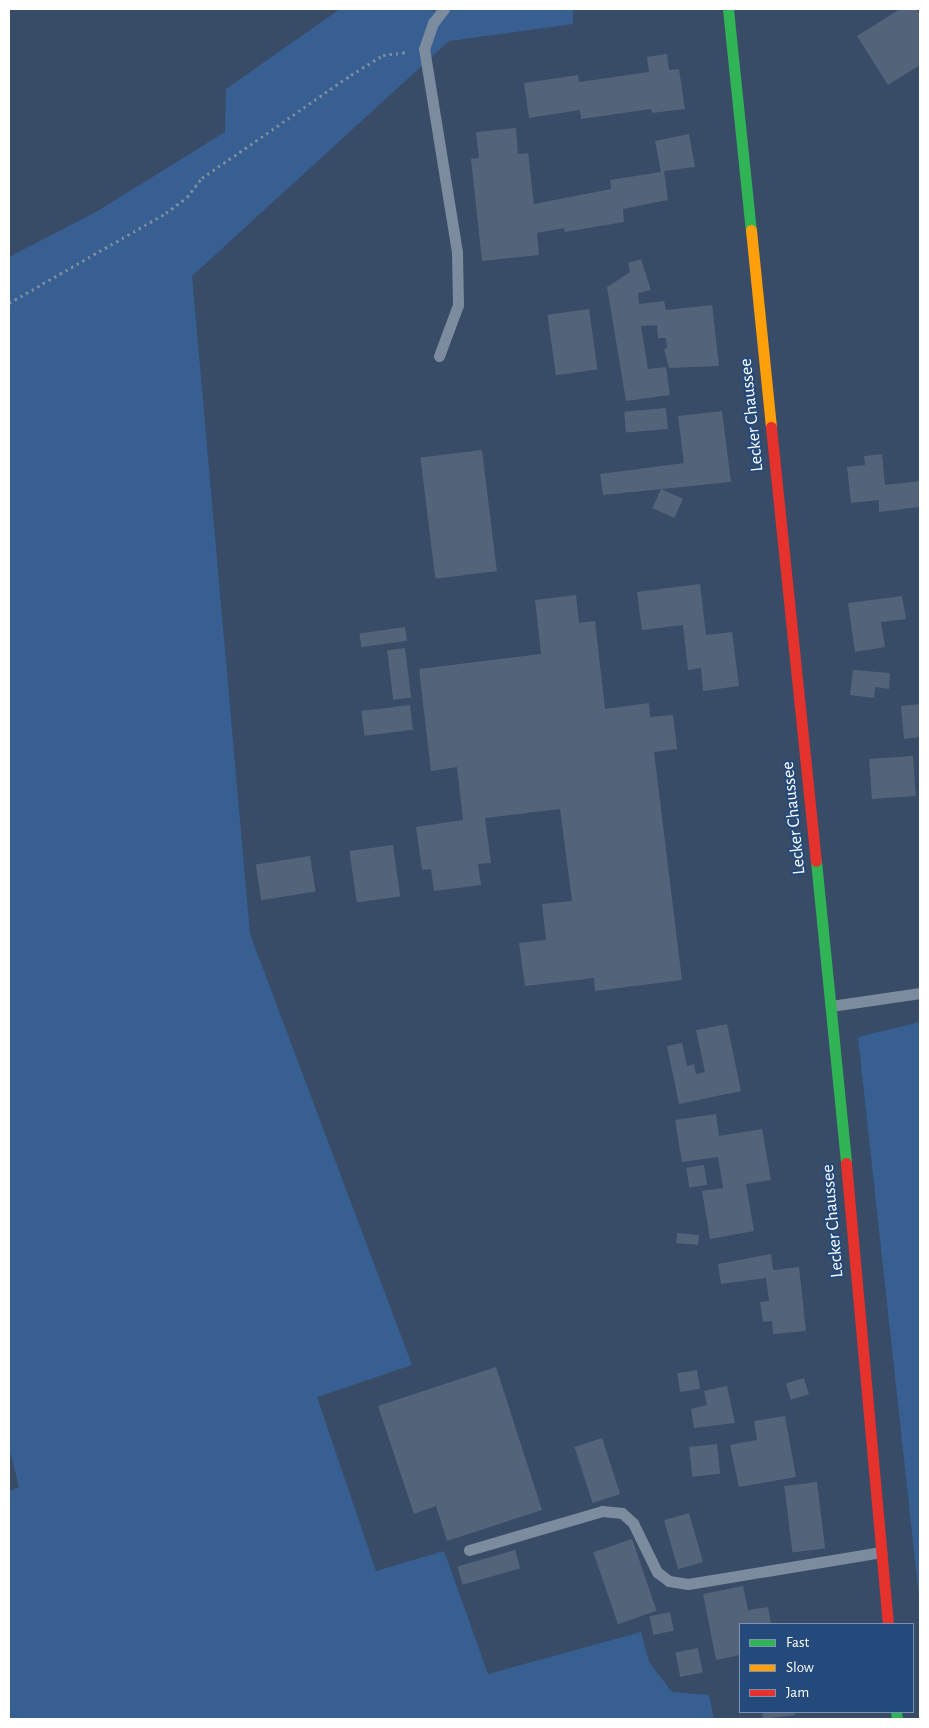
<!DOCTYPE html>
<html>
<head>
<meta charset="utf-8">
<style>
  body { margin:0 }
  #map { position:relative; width:929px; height:1728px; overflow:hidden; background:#384c67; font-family:"Alegreya Sans",sans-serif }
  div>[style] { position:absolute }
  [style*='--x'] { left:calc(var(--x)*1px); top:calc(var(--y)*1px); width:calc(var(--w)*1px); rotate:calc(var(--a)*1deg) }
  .green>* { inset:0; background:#375f92 }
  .building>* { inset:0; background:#536379; transform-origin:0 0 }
  .path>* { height:3px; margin-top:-1.5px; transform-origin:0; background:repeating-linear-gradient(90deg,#7c8c9e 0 2.5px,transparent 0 6.5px) }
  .lane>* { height:11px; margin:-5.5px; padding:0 5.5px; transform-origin:5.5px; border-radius:5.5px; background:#7c8c9e }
  .fast>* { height:11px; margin:-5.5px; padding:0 5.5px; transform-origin:5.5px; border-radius:5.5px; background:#30b455 }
  .slow>* { height:11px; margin:-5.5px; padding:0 5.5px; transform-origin:5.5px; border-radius:5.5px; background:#ff9f0a }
  .jam>* { height:11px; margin:-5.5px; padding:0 5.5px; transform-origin:5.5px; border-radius:5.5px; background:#e5322d }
  span { translate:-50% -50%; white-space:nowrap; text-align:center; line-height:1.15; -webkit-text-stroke:4px #24497b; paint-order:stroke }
  .street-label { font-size:18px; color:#fff }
  .frame { position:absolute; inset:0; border:10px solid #fff; pointer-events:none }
  .legend { position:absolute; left:739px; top:1623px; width:175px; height:90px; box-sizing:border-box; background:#24497b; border:1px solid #7c92b0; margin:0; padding:6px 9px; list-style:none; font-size:15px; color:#fff }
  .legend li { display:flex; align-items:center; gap:10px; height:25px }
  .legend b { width:25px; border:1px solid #7c92b0 }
</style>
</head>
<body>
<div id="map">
  <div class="green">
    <div style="clip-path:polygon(340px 9px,573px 9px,573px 24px,449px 41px,192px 276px,250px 934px,412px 1365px,317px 1397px,376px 1571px,444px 1551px,488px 1674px,641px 1632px,649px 1662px,672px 1692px,709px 1695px,714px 1719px,9px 1719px,9px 1491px,19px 1487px,9px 1447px,9px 257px,96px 212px,225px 132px,226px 89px)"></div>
    <div style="clip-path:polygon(920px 1022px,920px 1606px,858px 1037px)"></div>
  </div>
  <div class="building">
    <div style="clip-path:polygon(900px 9px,916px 9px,920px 15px,920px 65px,888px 85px,857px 36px)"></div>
    <div style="clip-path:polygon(667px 54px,669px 70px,679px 69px,685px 109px,652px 113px,651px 109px,581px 119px,580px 110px,529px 118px,524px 83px,578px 75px,579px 82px,649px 72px,647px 57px)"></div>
    <div style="clip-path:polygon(516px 128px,518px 154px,528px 153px,534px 204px,611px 189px,610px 180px,661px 172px,655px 141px,689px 134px,695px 167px,664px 171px,668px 200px,623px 209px,624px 222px,565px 232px,564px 228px,537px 233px,539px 255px,482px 261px,471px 159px,479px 158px,476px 132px)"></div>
    <div style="clip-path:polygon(641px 259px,651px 290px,638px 293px,639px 304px,664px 301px,666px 310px,712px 305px,719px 366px,669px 368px,664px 349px,667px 348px,666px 338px,658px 338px,657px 325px,641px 326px,648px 369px,666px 367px,670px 395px,626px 401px,607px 287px,630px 272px,628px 263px)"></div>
    <div style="left:589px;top:309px;width:61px;height:42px;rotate:82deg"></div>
    <div style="left:666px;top:408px;width:21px;height:42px;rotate:85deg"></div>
    <div style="clip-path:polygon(722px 411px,731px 482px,603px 495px,600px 474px,684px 463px,678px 416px)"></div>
    <div style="left:482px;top:450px;width:122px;height:62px;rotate:83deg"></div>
    <div style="clip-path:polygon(882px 454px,885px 485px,920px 481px,920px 507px,879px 512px,879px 500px,851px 503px,847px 467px,865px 465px,864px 456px)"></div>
    <div style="left:661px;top:489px;width:24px;height:21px;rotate:24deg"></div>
    <div style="clip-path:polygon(700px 584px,706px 635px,732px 632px,739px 686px,703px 691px,701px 668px,688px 670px,683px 625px,642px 630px,637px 592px)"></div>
    <div style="clip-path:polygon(576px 595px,579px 623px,595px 621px,605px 709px,649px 703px,650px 717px,673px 715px,677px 749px,654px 752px,682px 980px,595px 991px,594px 978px,525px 986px,519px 943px,546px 940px,542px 904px,572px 901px,560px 809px,485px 818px,491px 863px,478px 864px,481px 885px,434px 891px,431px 869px,422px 870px,416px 827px,463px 820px,457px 767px,431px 771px,419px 669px,541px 654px,535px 600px)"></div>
    <div style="clip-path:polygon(902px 596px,906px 619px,881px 622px,885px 647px,855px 652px,848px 603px)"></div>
    <div style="left:405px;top:627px;width:14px;height:46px;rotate:82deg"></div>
    <div style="left:405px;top:648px;width:50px;height:18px;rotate:83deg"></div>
    <div style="clip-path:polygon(853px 670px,890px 673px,889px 689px,875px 687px,874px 698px,850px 695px)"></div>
    <div style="clip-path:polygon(920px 704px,920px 737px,904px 739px,901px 706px)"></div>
    <div style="left:410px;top:705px;width:25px;height:49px;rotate:83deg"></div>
    <div style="left:913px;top:756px;width:40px;height:44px;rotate:86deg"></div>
    <div style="left:393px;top:845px;width:52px;height:44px;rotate:82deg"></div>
    <div style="left:310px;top:856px;width:36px;height:55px;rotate:81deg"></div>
    <div style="clip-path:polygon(727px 1024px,741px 1091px,679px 1104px,667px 1046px,682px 1043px,687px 1066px,694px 1064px,696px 1074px,705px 1072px,696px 1030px)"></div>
    <div style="clip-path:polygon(716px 1114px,719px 1136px,762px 1129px,771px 1180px,746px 1184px,754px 1231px,710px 1239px,702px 1191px,723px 1188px,718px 1157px,682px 1162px,675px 1120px)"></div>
    <div style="left:704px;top:1165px;width:20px;height:18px;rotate:81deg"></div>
    <div style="left:677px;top:1233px;width:22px;height:10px;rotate:5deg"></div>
    <div style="clip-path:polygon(771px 1254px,773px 1270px,799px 1267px,806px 1331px,773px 1334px,772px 1321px,763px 1322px,760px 1302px,769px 1301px,766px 1278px,721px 1284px,718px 1264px)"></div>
    <div style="clip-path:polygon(496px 1367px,542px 1510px,447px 1541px,436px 1506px,414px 1514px,378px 1406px)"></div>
    <div style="left:697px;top:1370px;width:19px;height:20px;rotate:81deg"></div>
    <div style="left:804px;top:1378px;width:17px;height:19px;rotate:73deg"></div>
    <div style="clip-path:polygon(727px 1386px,735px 1423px,694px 1428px,691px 1409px,707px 1405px,704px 1391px)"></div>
    <div style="clip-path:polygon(785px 1416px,796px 1477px,739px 1487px,730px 1445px,757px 1440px,754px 1421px)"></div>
    <div style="left:602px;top:1438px;width:59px;height:29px;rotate:72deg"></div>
    <div style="left:717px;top:1444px;width:30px;height:28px;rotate:84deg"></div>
    <div style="left:817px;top:1482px;width:67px;height:33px;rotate:83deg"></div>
    <div style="left:689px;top:1513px;width:51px;height:26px;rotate:74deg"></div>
    <div style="left:632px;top:1539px;width:76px;height:41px;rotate:71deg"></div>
    <div style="left:515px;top:1550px;width:19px;height:60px;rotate:74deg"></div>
    <div style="clip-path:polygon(743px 1586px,748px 1610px,768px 1607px,771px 1624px,740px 1624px,740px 1655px,716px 1660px,703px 1594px)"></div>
    <div style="left:670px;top:1612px;width:19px;height:21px;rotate:78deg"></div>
    <div style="left:698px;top:1648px;width:25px;height:23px;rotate:79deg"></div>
    <div style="clip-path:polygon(762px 1712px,794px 1712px,795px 1715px,763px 1719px)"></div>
  </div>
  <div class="path">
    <div style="--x:9;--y:303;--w:181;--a:-29.8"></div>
    <div style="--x:166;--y:213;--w:26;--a:-37"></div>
    <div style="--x:187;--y:197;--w:24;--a:-52"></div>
    <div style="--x:202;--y:178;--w:181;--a:-34.7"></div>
    <div style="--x:351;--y:75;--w:38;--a:-32"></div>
    <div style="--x:383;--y:55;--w:23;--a:-7"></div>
  </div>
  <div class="lane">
    <div style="--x:439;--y:356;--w:54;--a:-69.6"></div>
    <div style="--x:458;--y:305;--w:53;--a:-91.1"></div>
    <div style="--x:457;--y:252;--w:206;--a:-99.2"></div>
    <div style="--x:424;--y:49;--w:28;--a:-71"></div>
    <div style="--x:433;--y:23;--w:18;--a:-52"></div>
    <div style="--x:831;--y:1006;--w:90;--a:-8.3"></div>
    <div style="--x:469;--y:1550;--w:139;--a:-16.3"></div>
    <div style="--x:602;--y:1511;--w:20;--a:6"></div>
    <div style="--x:622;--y:1513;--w:15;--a:42"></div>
    <div style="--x:633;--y:1523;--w:55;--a:63.9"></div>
    <div style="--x:657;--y:1572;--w:15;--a:37"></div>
    <div style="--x:669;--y:1581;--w:19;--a:9"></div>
    <div style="--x:688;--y:1584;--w:196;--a:-9.4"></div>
  </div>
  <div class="fast">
    <div style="--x:728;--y:9;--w:222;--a:84.1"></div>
    <div style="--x:816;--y:861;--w:303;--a:84.3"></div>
    <div style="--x:896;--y:1712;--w:7;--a:82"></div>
  </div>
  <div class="slow">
    <div style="--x:751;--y:230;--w:198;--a:84.2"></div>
  </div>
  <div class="jam">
    <div style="--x:771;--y:427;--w:436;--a:84.1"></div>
    <div style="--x:846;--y:1163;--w:463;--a:84.8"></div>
  </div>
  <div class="street-label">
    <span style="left:752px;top:415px;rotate:-96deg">Lecker Chaussee</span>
    <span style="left:794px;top:818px;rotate:-96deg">Lecker Chaussee</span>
    <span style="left:833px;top:1221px;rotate:-95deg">Lecker Chaussee</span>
  </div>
  <div class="frame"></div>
  <ul class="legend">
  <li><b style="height:6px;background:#30b455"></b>Fast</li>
  <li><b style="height:6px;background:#ff9f0a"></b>Slow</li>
  <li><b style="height:6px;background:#e5322d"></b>Jam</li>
  </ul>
</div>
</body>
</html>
